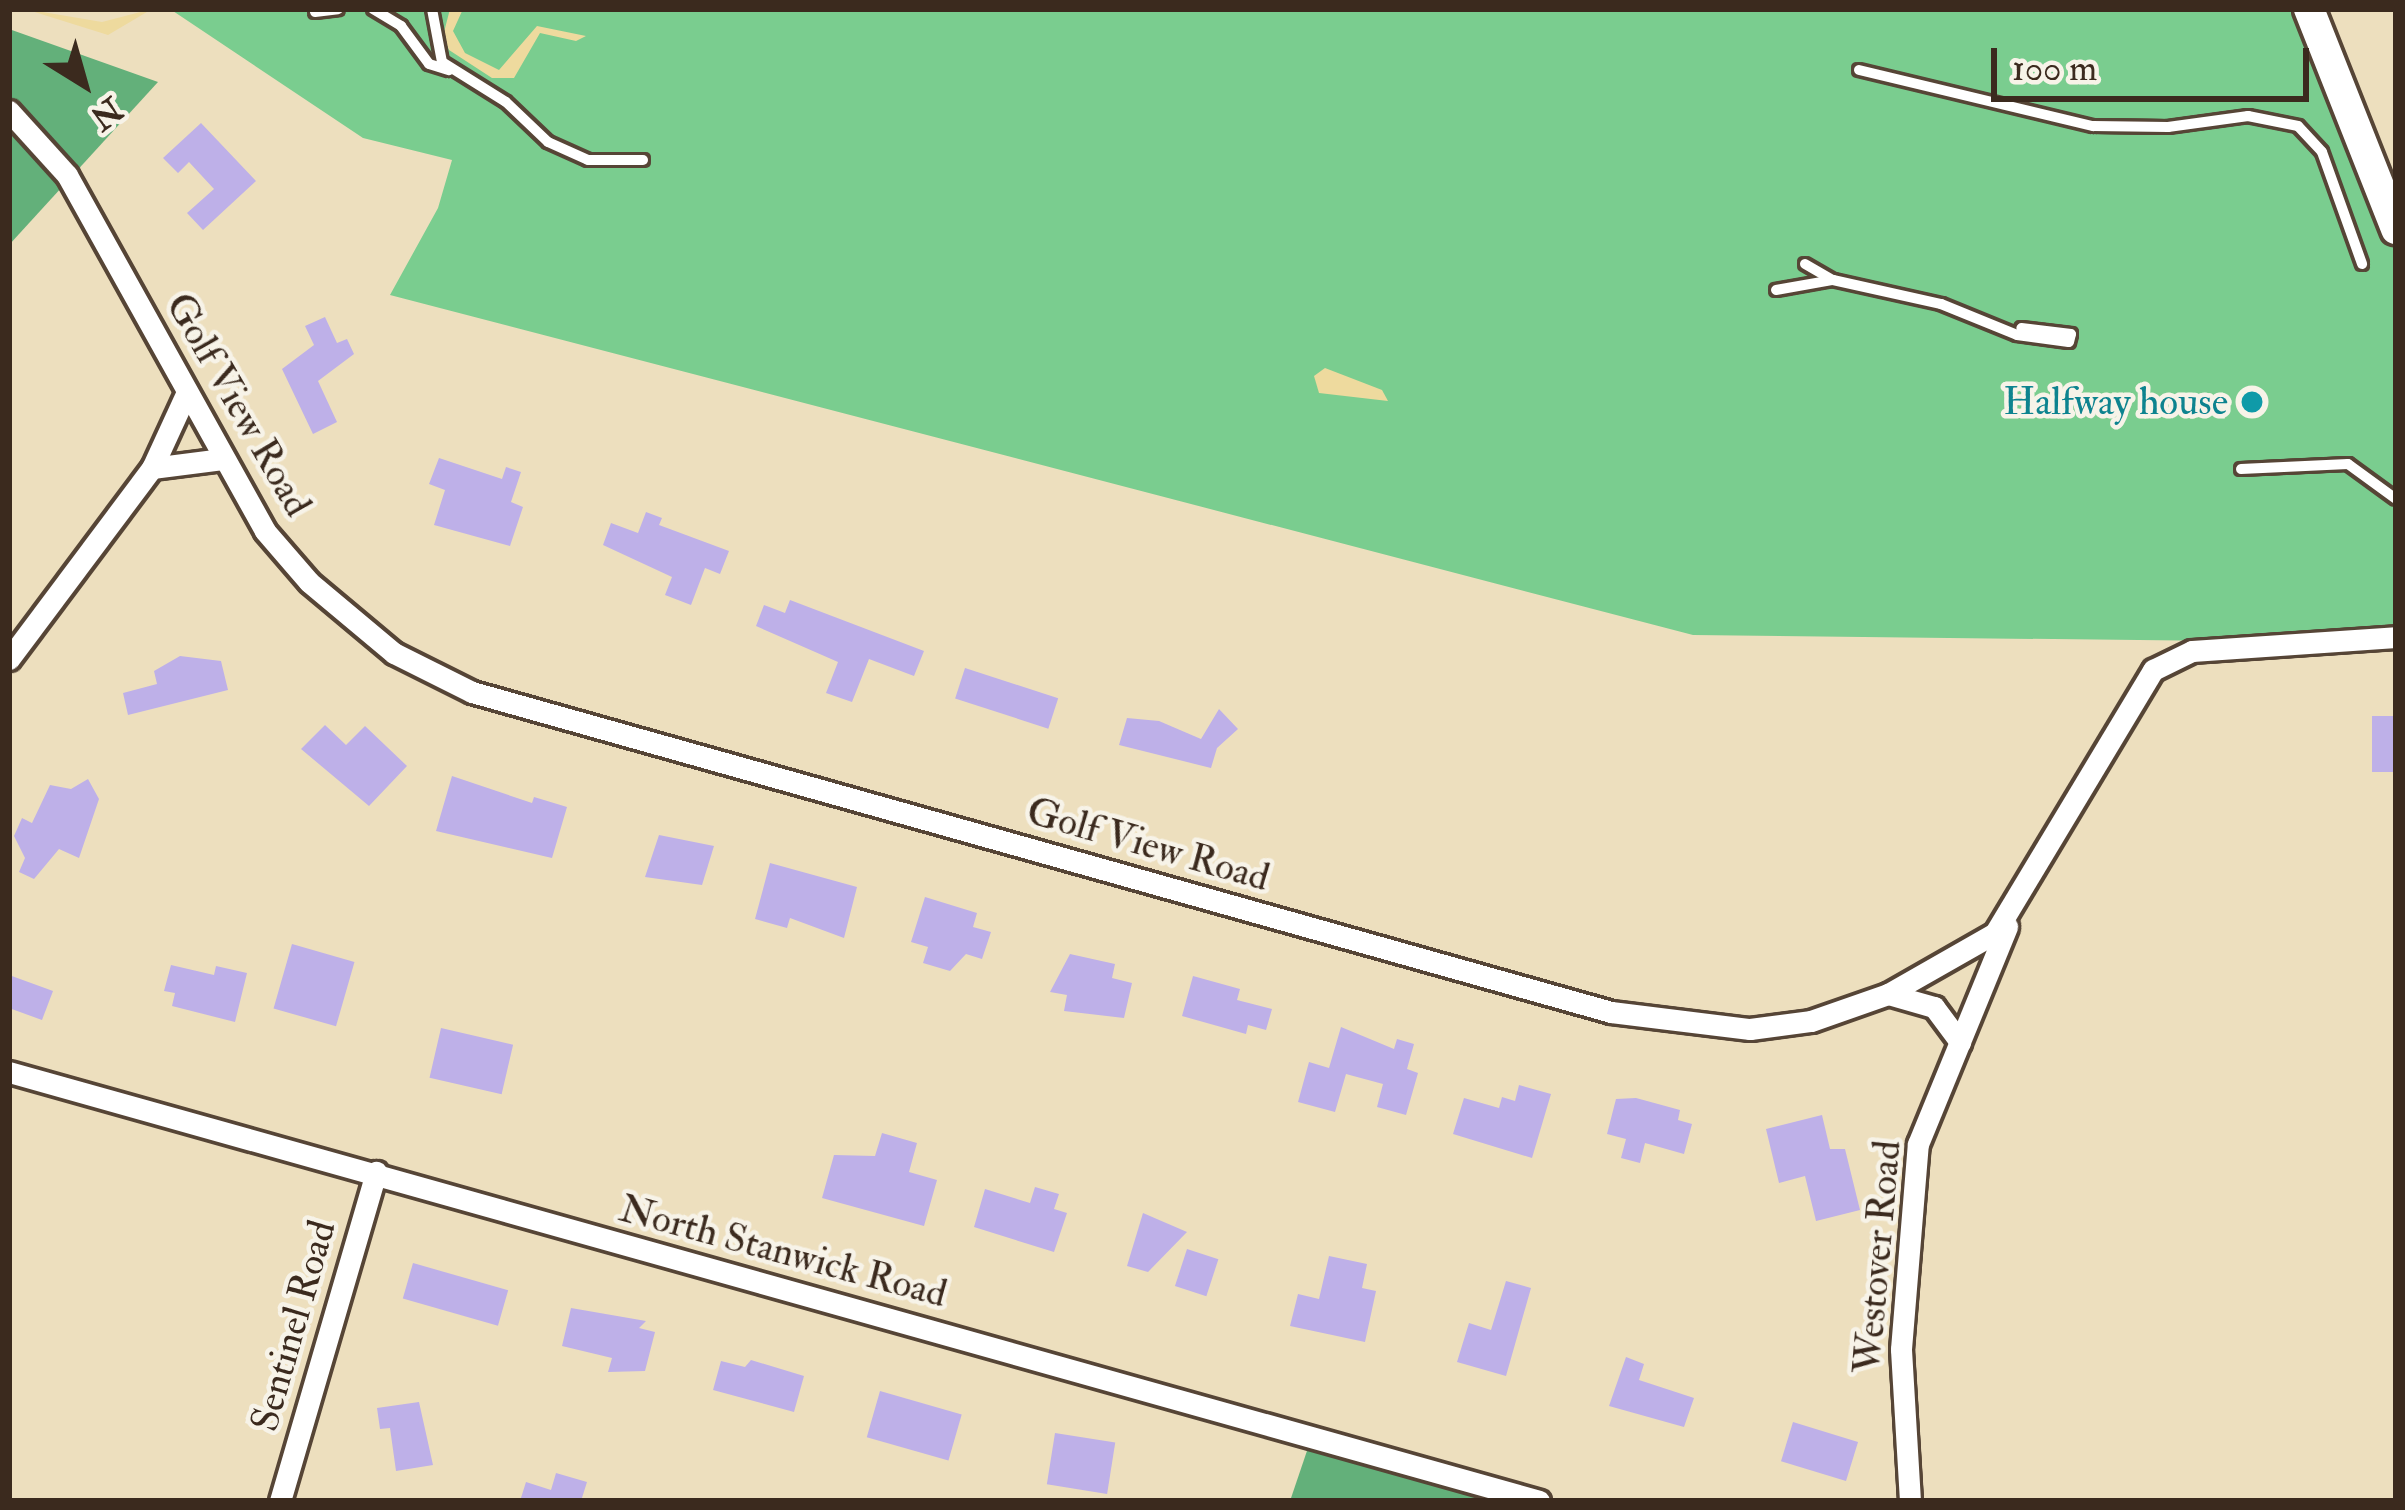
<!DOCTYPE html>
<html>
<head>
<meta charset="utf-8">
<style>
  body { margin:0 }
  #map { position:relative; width:2405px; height:1510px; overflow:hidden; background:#eddfbe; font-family:"IM FELL Double Pica",serif }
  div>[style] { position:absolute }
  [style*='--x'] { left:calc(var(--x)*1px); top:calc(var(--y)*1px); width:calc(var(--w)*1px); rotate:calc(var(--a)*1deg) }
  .green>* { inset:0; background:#7acd8f }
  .forest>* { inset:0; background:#63b07a }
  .sand>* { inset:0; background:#eeda9e }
  .building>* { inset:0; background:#beb0e8; transform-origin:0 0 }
  .roads { filter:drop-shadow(3px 0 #564536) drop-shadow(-3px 0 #564536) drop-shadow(0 3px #564536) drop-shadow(0 -3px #564536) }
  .lane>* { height:10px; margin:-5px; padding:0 5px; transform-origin:5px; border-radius:5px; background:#fff }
  .street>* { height:21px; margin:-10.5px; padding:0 10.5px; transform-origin:10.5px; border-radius:10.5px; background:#fff }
  .secondary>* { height:30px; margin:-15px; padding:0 15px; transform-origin:15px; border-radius:15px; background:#fff }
  .dots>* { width:33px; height:33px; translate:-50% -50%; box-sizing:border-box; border:6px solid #f7f3e8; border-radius:50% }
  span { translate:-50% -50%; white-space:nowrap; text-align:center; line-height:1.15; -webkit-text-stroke:9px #f7f3e8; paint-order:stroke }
  .culture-label { font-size:39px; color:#0d838f }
  .right { translate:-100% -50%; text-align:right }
  .street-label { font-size:39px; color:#3b2a1e }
  .frame { position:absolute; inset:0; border:12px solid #3b2a1e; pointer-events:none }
  .north { position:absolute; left:24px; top:24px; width:120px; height:120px; -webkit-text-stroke:9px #f7f3e8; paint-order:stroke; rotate:143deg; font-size:33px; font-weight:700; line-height:48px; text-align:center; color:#3b2a1e }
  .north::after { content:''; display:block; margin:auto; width:42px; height:54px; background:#3b2a1e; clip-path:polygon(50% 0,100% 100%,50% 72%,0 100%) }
  .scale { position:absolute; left:1991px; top:48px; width:318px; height:54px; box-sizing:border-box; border:6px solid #3b2a1e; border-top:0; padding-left:15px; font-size:36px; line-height:42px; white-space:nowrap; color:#3b2a1e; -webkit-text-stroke:9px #f7f3e8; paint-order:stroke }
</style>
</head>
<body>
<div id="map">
  <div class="green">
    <div style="clip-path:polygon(170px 9px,2299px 9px,2396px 231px,2396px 643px,1693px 635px,390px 295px,438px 208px,452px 160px,363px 138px)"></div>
  </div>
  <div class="forest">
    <div style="clip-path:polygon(9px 29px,158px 82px,9px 245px)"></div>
    <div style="clip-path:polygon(1310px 1442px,1517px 1501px,1290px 1501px)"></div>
  </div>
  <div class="sand">
    <div style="clip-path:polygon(25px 9px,102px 22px,152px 9px,108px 35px)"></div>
    <div style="clip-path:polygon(450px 9px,463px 9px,453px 31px,465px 53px,499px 70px,537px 26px,586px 36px,576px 41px,540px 33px,514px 78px,492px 78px,449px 50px,443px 36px)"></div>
    <div style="clip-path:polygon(1325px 368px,1382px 390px,1388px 401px,1319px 393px,1314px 376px)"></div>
  </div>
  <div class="building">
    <div style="clip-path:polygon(201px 123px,256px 181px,203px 230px,187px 213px,214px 189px,189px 162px,178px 173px,163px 158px)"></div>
    <div style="clip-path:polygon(325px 317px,337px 343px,347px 339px,354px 354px,318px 381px,337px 422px,313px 434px,282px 369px,314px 345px,305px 326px)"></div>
    <div style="clip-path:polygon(439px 458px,502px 479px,506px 467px,521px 472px,511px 502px,523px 507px,510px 546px,434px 525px,445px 490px,429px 484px)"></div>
    <div style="clip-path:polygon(646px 512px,662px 518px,659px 525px,729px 551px,720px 574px,705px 568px,691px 605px,665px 595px,672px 577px,603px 545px,611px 523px,638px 533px)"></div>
    <div style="clip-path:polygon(790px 600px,924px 651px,914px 676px,869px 659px,852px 702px,826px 693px,838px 662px,756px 626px,764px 605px,785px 613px)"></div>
    <div style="clip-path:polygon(180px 656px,221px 661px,228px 690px,128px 715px,123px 693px,157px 684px,154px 671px)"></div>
    <div style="left:965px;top:668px;width:98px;height:32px;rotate:18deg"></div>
    <div style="clip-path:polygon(1219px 709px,1238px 729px,1217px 748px,1211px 768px,1119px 745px,1127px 718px,1159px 721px,1201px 739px)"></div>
    <div style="left:2372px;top:716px;width:24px;height:56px"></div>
    <div style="clip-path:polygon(325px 725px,346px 745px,365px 726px,407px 766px,369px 806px,301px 749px)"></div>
    <div style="clip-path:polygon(452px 776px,532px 803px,534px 797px,567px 807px,552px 858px,436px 831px)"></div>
    <div style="clip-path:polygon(88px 779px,99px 799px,79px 858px,59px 849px,34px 879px,19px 872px,25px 858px,14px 836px,22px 818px,32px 823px,50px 785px,71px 789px)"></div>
    <div style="clip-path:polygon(659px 835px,714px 846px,702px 885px,645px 877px)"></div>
    <div style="clip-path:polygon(770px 863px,857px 887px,844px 938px,790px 918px,787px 928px,755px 919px)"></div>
    <div style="clip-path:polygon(925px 897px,977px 913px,973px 927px,991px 932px,982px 959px,966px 954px,950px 971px,923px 963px,928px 947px,911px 942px)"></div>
    <div style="left:292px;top:944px;width:65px;height:67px;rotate:16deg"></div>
    <div style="clip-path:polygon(1070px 954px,1115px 964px,1112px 978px,1132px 983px,1124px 1018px,1064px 1011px,1067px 995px,1050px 992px)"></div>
    <div style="clip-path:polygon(171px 965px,214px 975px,216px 966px,247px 973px,235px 1022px,172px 1006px,175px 993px,164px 991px)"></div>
    <div style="clip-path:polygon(9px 975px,53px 991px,42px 1020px,9px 1008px)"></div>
    <div style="clip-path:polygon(1193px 976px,1240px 989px,1237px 1000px,1272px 1009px,1266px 1030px,1248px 1025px,1246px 1034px,1182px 1016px)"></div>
    <div style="clip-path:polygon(1341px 1027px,1394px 1049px,1397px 1039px,1414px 1044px,1407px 1069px,1418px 1073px,1406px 1115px,1377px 1107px,1383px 1084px,1346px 1074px,1335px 1112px,1298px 1102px,1309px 1062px,1329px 1068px)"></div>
    <div style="left:441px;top:1028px;width:74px;height:51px;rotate:13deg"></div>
    <div style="clip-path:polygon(1519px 1085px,1551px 1094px,1532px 1158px,1453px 1134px,1464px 1098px,1499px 1108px,1502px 1097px,1515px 1101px)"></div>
    <div style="clip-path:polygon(1636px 1098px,1680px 1110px,1678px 1120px,1692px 1124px,1684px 1154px,1645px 1143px,1640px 1163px,1621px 1158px,1626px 1139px,1607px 1134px,1616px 1099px)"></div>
    <div style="clip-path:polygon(1822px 1115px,1830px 1149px,1845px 1149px,1860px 1210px,1816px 1221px,1805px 1176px,1779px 1183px,1766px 1129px)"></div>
    <div style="clip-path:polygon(882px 1133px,917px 1143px,909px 1172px,937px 1180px,924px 1226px,822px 1198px,834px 1155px,875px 1156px)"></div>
    <div style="clip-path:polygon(1035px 1187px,1059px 1194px,1054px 1209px,1067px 1213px,1054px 1252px,974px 1227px,985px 1189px,1030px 1203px)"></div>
    <div style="clip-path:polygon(1143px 1213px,1187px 1232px,1148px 1272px,1127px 1266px)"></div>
    <div style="left:1187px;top:1249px;width:33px;height:39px;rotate:18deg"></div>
    <div style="clip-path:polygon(1329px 1256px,1367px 1264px,1362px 1288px,1376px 1291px,1365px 1342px,1290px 1326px,1298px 1294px,1319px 1299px)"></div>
    <div style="left:413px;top:1263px;width:99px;height:37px;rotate:16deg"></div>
    <div style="clip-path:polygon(1506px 1281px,1531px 1288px,1506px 1376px,1457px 1362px,1469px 1323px,1491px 1330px)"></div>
    <div style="clip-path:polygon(571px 1308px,646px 1321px,639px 1328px,655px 1332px,645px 1371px,608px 1372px,612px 1358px,562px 1346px)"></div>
    <div style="clip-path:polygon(1626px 1357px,1644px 1364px,1639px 1380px,1694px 1398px,1684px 1427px,1609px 1406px)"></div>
    <div style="clip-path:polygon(751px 1360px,804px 1376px,794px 1412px,713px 1390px,721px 1361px,745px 1367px)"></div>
    <div style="left:880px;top:1391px;width:85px;height:48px;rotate:16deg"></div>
    <div style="clip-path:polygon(419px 1402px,433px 1465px,396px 1471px,390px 1428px,380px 1429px,377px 1408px)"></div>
    <div style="left:1793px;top:1422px;width:68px;height:41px;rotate:17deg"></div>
    <div style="left:1055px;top:1433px;width:61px;height:52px;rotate:9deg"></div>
    <div style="clip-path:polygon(556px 1473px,587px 1482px,581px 1501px,520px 1501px,526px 1482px,551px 1490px)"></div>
  </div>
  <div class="roads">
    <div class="lane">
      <div style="--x:373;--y:9;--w:33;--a:31"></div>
      <div style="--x:401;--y:26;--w:47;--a:53.6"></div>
      <div style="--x:429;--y:64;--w:21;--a:17"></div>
      <div style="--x:432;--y:9;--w:54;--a:79.3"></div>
      <div style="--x:442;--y:62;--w:75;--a:32"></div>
      <div style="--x:506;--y:102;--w:58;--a:43.6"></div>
      <div style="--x:548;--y:142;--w:44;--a:24.2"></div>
      <div style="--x:588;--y:160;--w:55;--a:0"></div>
      <div style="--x:315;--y:12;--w:23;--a:-7"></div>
      <div style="--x:1859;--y:70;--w:241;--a:13.5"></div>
      <div style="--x:2093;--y:126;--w:75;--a:0.8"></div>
      <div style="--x:2168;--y:127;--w:81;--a:-7.8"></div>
      <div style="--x:2248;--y:116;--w:51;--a:11.3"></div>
      <div style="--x:2298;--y:126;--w:35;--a:47"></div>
      <div style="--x:2322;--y:152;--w:119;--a:70.3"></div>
      <div style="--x:1805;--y:264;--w:32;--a:30"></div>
      <div style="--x:1833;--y:280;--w:111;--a:12.5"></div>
      <div style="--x:1941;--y:304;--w:82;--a:22.2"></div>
      <div style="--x:2017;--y:335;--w:52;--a:7.7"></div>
      <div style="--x:2069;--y:342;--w:8;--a:-76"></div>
      <div style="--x:2071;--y:334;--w:50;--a:-173.2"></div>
      <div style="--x:1776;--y:290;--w:58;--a:-10"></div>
      <div style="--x:2241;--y:469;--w:107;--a:-2.7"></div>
      <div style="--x:2348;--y:464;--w:59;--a:36.1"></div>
    </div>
    <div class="street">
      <div style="--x:9;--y:111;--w:86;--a:47.8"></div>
      <div style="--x:67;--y:175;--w:407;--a:60.9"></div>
      <div style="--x:265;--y:531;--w:67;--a:49.2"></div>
      <div style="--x:309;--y:582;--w:111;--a:39.9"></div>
      <div style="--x:394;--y:653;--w:87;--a:26.6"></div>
      <div style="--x:472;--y:692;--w:1183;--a:15.69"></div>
      <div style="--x:1611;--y:1012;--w:140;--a:7"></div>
      <div style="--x:1750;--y:1029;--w:62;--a:-7.5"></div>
      <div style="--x:1811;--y:1021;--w:82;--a:-19.3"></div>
      <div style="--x:1888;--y:994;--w:123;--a:-29.7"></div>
      <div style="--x:1995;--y:933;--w:307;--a:-59"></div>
      <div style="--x:2153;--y:670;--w:43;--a:-26"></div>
      <div style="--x:2192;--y:651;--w:204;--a:-3.9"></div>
      <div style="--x:152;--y:468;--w:71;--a:-7.3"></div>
      <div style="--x:9;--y:659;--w:239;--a:-53.2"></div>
      <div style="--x:152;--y:468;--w:81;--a:-65.3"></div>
      <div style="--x:1888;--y:994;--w:48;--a:15.8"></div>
      <div style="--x:1934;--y:1007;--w:44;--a:53.4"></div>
      <div style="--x:9;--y:1072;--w:1589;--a:15.66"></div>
      <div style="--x:280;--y:1501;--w:343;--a:-73.7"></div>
      <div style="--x:1910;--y:1501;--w:152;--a:-93.4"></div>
      <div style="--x:1901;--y:1349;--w:206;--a:-85.3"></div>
      <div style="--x:1918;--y:1144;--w:235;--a:-67.7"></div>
    </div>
    <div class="secondary">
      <div style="--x:2309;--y:9;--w:237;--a:68.4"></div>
    </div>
  </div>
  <div class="dots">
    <div style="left:2252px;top:402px;background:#0f9aa8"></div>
  </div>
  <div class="culture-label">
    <span class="right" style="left:2228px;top:402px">Halfway house</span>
  </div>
  <div class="street-label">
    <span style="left:238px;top:405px;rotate:60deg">Golf View Road</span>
    <span style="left:1148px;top:845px;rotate:16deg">Golf View Road</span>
    <span style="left:783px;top:1252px;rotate:15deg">North Stanwick Road</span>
    <span style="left:1878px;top:1257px;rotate:-85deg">Westover Road</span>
    <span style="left:294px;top:1326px;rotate:-74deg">Sentinel Road</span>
  </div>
  <div class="frame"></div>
  <div class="north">N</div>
  <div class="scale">100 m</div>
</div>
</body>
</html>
